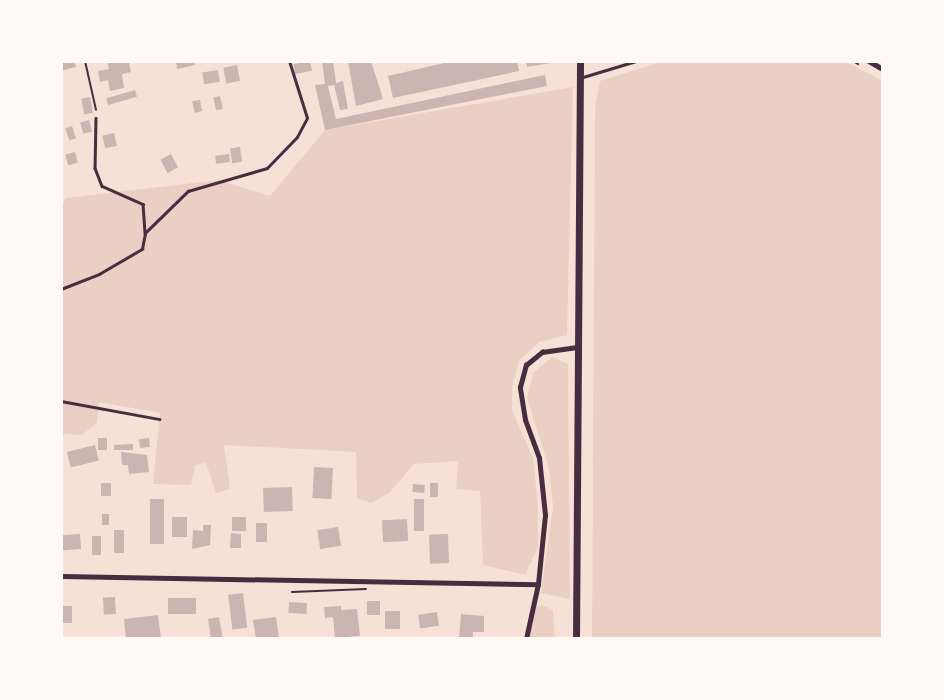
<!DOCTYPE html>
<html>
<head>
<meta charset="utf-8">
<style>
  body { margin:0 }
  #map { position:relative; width:944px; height:700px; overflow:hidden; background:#f7e1d7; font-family:Lora,serif }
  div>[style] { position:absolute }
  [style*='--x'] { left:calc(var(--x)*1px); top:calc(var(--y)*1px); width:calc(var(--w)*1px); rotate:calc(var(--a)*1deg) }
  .green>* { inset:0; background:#ebcfc5 }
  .building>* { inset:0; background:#ccb4b1; transform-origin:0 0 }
  .path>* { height:2px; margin:-1px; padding:0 1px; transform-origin:1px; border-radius:1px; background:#4a2c40 }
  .service>* { height:2.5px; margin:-1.25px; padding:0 1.25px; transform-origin:1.25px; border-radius:1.25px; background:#4a2c40 }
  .minor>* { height:4.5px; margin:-2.25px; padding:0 2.25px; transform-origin:2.25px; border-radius:2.25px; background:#4a2c40 }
  .secondary>* { height:7px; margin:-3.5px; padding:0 3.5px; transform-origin:3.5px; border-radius:3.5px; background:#4a2c40 }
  span { translate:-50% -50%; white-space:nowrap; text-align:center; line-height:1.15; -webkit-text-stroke:7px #fffaf5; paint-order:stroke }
  .frame { position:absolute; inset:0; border:63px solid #fffaf5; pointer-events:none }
</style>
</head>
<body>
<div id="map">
  <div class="green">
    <div style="clip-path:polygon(664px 61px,844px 61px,883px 81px,883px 639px,592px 639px,595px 106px,600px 81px)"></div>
    <div style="clip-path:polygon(573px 87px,567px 335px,539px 342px,519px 361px,512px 387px,512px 410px,533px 458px,538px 505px,538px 547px,525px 575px,483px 565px,480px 491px,456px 489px,458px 461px,414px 464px,389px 493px,371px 503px,357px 498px,356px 452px,224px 445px,230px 489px,216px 493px,206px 463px,195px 465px,191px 485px,153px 484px,160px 413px,99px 402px,97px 423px,82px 435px,61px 434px,61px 206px,66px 198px,219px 180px,270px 196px,325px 130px)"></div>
    <div style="clip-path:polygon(552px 357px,568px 364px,570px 599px,541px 593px,553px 507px,549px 468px,527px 398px,533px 373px)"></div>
    <div style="clip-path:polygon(541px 605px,553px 610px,555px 639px,528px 639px,535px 608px)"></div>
  </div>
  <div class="building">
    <div style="clip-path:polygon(61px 61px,74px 61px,76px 67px,61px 71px)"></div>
    <div style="clip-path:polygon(107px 61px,129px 62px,131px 72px,122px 74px,124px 88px,110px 91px,108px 80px,100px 82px,98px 71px,109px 69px)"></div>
    <div style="clip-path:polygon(176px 61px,195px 61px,195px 65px,177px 69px)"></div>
    <div style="left:310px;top:61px;width:10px;height:17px;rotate:79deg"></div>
    <div style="clip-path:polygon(322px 61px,333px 61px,336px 83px,343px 81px,348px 109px,340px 110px,334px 85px,328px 86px,336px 119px,545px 75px,547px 86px,325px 130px,315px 85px,325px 84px)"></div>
    <div style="clip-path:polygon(348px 61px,371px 61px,383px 99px,356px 106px)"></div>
    <div style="clip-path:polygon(453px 61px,517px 61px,519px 71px,393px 98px,388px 76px)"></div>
    <div style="clip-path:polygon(526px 61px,551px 61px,551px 63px,527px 67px)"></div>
    <div style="left:237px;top:65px;width:16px;height:14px;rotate:79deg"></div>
    <div style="left:218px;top:70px;width:12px;height:16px;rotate:81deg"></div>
    <div style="left:135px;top:90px;width:7px;height:30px;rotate:74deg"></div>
    <div style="left:220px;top:96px;width:13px;height:7px;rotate:77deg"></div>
    <div style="left:90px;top:97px;width:16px;height:9px;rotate:79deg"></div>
    <div style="clip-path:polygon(200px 100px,202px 111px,195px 113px,192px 101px)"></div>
    <div style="left:89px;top:120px;width:12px;height:9px;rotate:76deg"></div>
    <div style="left:72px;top:126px;width:13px;height:7px;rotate:72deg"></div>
    <div style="left:114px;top:133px;width:13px;height:12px;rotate:77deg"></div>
    <div style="left:240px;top:147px;width:15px;height:10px;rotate:82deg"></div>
    <div style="left:75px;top:152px;width:11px;height:10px;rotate:75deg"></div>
    <div style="left:171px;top:154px;width:15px;height:12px;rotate:62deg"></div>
    <div style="left:229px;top:154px;width:8px;height:14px;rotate:83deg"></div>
    <div style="left:98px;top:438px;width:9px;height:12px"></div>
    <div style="left:149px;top:438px;width:9px;height:10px;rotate:84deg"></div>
    <div style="clip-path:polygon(133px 444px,133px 450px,114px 450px,114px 445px)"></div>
    <div style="left:95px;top:445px;width:16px;height:29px;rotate:76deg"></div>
    <div style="clip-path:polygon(121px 452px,147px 455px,149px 472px,129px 474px,128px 465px,122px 465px)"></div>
    <div style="left:314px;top:467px;width:19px;height:31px;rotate:3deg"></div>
    <div style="left:101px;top:483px;width:10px;height:13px"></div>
    <div style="left:430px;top:483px;width:8px;height:14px"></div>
    <div style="left:413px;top:484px;width:12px;height:8px;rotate:5deg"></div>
    <div style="left:292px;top:487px;width:24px;height:29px;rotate:88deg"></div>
    <div style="left:150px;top:499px;width:14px;height:45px"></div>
    <div style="left:414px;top:499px;width:10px;height:32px"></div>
    <div style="left:102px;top:514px;width:7px;height:11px"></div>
    <div style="left:172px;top:517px;width:15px;height:20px"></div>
    <div style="left:232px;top:517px;width:14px;height:14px"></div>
    <div style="left:407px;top:519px;width:22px;height:25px;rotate:87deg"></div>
    <div style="left:256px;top:523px;width:11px;height:19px"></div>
    <div style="clip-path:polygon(203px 525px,211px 525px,210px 545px,192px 549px,193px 530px,203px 531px)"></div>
    <div style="left:338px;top:527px;width:19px;height:21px;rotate:81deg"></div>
    <div style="left:114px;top:530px;width:10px;height:23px"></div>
    <div style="clip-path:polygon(231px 533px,241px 534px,241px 548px,230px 548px)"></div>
    <div style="left:80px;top:534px;width:15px;height:19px;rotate:86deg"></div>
    <div style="left:448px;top:534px;width:29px;height:19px;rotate:88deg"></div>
    <div style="left:92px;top:536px;width:9px;height:19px"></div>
    <div style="left:243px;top:593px;width:35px;height:15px;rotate:83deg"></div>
    <div style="left:115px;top:597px;width:17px;height:12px;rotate:87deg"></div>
    <div style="left:196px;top:598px;width:16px;height:28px;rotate:90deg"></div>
    <div style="left:367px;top:601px;width:13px;height:14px"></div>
    <div style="left:289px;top:602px;width:18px;height:11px;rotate:3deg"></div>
    <div style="left:72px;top:606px;width:17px;height:11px;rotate:90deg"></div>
    <div style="clip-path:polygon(341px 606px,341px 610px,357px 609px,360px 636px,335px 638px,333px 617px,325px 618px,324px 607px)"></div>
    <div style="left:385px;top:611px;width:15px;height:18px"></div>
    <div style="left:437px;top:612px;width:14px;height:19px;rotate:82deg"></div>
    <div style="clip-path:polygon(461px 614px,484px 616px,484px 632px,473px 632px,473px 639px,459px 639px)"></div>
    <div style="clip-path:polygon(158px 615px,161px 639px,126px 639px,124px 619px)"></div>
    <div style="clip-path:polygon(219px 617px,223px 639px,211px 639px,208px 619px)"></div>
    <div style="clip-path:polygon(276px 617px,279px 639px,256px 639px,253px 620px)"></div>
  </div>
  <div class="path">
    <div style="--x:85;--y:61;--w:50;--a:77.3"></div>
    <div style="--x:853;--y:61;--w:6;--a:31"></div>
    <div style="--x:292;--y:592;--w:74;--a:-2.3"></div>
  </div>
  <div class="service">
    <div style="--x:583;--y:77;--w:55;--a:-16.8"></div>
    <div style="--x:96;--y:118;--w:50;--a:91.1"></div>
    <div style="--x:95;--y:168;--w:19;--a:69"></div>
    <div style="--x:102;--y:186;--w:45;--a:23.7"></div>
    <div style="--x:143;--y:204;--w:29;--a:86"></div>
    <div style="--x:61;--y:289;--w:41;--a:-21.5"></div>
    <div style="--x:99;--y:274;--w:50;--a:-30.2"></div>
    <div style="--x:142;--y:249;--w:16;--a:-79"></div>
    <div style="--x:145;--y:233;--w:60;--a:-44.3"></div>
    <div style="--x:188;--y:191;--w:82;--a:-16.2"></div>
    <div style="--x:267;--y:168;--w:43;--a:-45.9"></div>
    <div style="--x:297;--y:137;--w:21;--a:-62"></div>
    <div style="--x:307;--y:118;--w:60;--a:-107.5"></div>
    <div style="--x:61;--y:401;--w:100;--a:10.4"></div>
  </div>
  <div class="minor">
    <div style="--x:869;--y:61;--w:16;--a:30"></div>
    <div style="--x:61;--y:576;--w:477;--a:1"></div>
    <div style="--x:526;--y:639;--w:56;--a:-77.7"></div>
    <div style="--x:538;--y:584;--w:69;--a:-84.2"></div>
    <div style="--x:545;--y:515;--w:57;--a:-96"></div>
    <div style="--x:539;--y:458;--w:40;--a:-110.2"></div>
    <div style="--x:525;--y:420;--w:33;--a:-99"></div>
    <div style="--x:520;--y:387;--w:23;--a:-75"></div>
    <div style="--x:526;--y:365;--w:21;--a:-39"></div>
    <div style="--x:542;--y:352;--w:35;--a:-8"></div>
  </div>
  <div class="secondary">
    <div style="--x:576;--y:639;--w:578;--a:-89.6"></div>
  </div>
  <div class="frame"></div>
</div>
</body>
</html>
